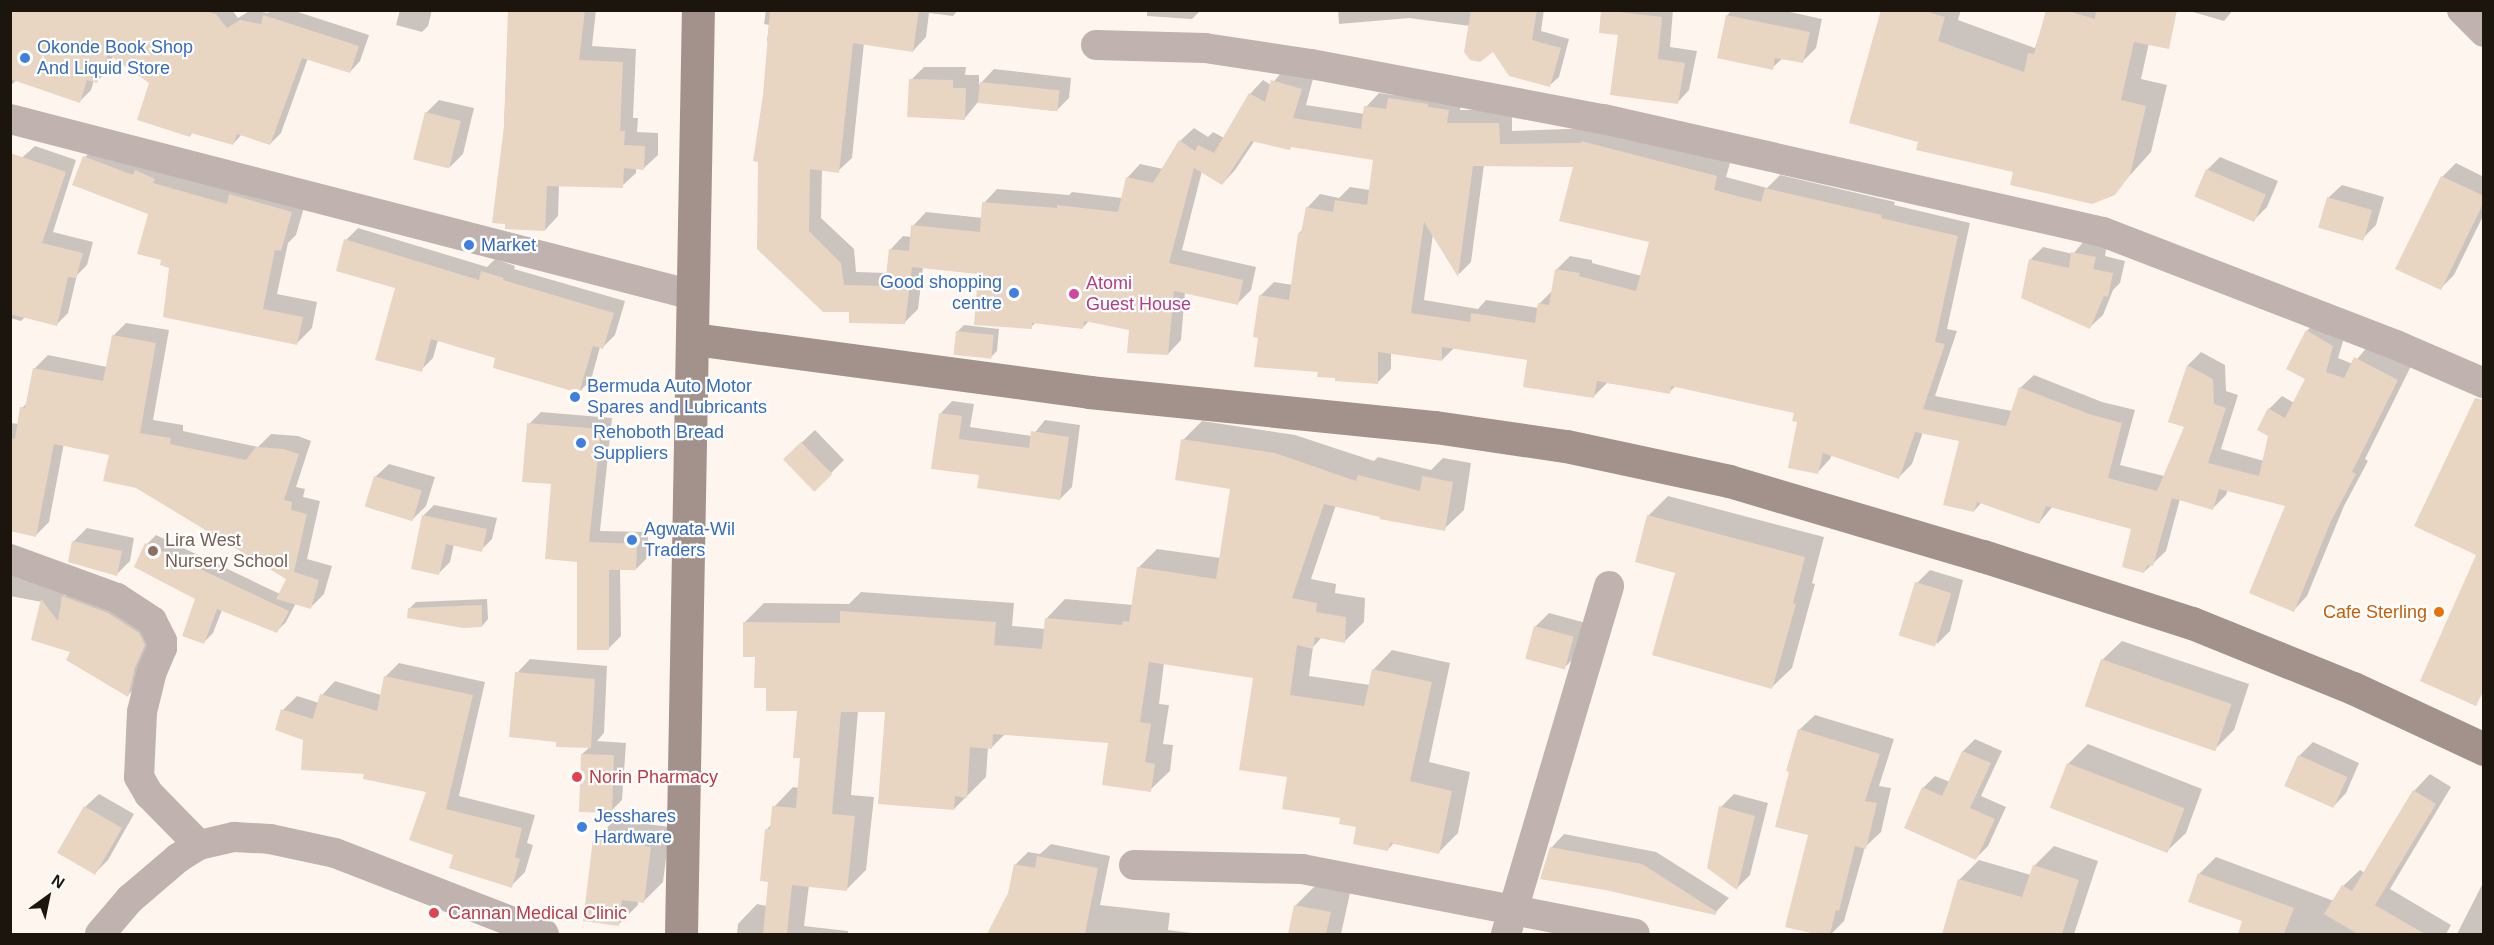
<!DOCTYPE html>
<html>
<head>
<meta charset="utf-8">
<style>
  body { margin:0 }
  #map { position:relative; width:2494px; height:945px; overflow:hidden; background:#fef6ee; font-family:Arial,sans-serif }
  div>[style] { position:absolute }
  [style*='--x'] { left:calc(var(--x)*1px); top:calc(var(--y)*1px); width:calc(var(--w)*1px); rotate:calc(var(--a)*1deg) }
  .shadow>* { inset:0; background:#0003 }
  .building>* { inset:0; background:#e8d5c2; transform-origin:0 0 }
  .street>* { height:30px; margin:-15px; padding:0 15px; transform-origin:15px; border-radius:15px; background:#bfb2af }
  .secondary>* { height:33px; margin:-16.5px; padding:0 16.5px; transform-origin:16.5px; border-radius:16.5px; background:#a3918c }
  .dots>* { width:16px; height:16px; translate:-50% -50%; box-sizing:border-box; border:3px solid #fff; border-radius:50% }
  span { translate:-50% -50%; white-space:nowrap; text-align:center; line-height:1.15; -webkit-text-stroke:4.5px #fff; paint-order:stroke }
  .shop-label { font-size:18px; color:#366cbe }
  .left { translate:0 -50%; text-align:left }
  .right { translate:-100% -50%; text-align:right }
  .hotel-label { font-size:18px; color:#b23c85 }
  .education-label { font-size:18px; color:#785e54 }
  .food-label { font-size:18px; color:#c56008 }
  .health-label { font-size:18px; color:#be3a42 }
  .frame { position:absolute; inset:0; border:12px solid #1c150e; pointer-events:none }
  .north { position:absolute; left:18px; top:867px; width:60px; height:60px; -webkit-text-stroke:4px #fff; paint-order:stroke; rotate:33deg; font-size:16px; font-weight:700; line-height:24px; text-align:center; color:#1c150e }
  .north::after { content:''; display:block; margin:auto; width:21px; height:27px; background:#1c150e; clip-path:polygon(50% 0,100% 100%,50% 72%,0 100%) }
</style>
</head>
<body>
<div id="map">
  <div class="shadow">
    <div style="clip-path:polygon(10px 10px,232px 10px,238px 18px,251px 10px,268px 13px,271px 10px,292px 10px,369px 35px,360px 61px,350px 72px,308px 58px,281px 133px,270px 144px,242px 134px,233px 144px,193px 132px,190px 136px,150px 83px,113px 56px,108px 71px,97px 81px,94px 80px,91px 90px,80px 101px,17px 80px,10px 86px)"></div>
    <div style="clip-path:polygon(400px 10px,432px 10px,428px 26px,422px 32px,396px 25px)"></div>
    <div style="clip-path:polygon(509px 10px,596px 10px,592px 46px,636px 49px,633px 118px,638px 118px,637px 132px,658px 133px,658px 155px,644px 168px,636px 168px,636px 173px,622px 186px,559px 185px,558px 216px,545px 230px,504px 126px)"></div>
    <div style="clip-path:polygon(evenodd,766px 10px,958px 10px,953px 16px,929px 13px,926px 37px,913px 51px,864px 43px,852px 158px,838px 171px,822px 169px,821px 218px,854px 249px,856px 272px,888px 273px,890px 250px,903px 236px,911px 237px,913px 226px,926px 212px,983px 218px,984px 203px,997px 189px,1069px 195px,1072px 192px,1122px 198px,1127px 178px,1140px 164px,1163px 169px,1180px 141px,1194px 128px,1208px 137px,1213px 132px,1224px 138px,1250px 94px,1263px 80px,1271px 85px,1286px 67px,1314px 75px,1306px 105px,1365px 114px,1366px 107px,1379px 93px,1393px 95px,1403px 85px,1462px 97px,1460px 110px,1512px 110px,1512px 131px,1596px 128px,1730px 163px,1726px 177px,1767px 188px,1780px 175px,1895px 202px,1894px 205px,1970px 223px,1947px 329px,1957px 331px,1935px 396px,2012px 411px,2020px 388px,2034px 375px,2102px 402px,2135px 410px,2120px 465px,2164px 476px,2186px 426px,2170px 421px,2188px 365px,2201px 352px,2225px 365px,2226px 391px,2238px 395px,2221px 449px,2264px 461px,2270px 435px,2269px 409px,2282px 396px,2294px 403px,2307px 378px,2288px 368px,2307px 331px,2320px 317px,2346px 332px,2338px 358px,2353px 364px,2369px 345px,2411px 366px,2365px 459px,2368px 461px,2344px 506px,2307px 596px,2294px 610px,2288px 505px,2228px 489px,2226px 495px,2212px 509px,2180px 499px,2166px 551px,2144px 572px,2133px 528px,2053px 506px,2039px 523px,1982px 502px,1974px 511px,1961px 440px,1923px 432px,1912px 464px,1899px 477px,1832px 454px,1830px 459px,1817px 473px,1796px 412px,1676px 386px,1669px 392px,1607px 383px,1594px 396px,1528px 359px,1454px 348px,1442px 360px,1391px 352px,1391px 369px,1378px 382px,1336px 376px,1319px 370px,1260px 337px,1260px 296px,1274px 282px,1293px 285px,1299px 233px,1303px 229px,1307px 208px,1320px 194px,1339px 198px,1350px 187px,1370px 190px,1375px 159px,1255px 140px,1235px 170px,1222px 184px,1202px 171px,1182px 250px,1256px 267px,1251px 290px,1237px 304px,1185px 292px,1181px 340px,1168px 354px,1130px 328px,1089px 321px,1083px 327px,1036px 322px,1031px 327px,979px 273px,923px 267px,918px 309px,905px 322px,851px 311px,823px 310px,770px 41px,767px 41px,769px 25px,764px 24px,766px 10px,1484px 165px,1575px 166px,1651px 241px,1642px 276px,1592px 263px,1592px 260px,1570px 256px,1556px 270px,1553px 290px,1539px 304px,1539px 308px,1486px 300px,1478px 309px,1424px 300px,1433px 234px,1459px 274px,1471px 262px,1484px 165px)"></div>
    <div style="clip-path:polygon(1147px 10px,1201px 10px,1192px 19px,1147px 16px)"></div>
    <div style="clip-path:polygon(1338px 10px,1544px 10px,1541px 31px,1569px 39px,1559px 77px,1549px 86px,1493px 50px,1470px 26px,1409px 18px,1339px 24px)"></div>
    <div style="clip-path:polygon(1603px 10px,1673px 10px,1670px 47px,1697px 51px,1689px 90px,1677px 103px)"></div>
    <div style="clip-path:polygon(1732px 10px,1781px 10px,1822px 19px,1816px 48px,1803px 61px,1783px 58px,1772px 68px,1727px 15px)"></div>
    <div style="clip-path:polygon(1882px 10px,1961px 10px,1958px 20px,2035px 48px,2048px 10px,2156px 11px,2141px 79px,2167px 85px,2151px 152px,2114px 193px,2015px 171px,1919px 141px)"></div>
    <div style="clip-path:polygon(2186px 10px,2233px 10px,2224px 21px)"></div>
    <div style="clip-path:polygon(924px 67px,966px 67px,965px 75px,979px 75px,979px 85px,994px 69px,1071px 78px,1069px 98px,1056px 111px,978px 102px,965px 118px,911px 80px)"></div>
    <div style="clip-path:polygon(439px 100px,474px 108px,463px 154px,450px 167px,426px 113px)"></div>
    <div style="clip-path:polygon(100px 142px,307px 197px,296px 235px,288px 243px,277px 294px,317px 302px,312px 328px,297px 343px,163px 259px,150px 213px,85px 157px)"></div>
    <div style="clip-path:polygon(35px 146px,76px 160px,53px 232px,93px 242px,87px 265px,77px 275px,68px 313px,57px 324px,26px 316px,21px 321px,10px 318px,10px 186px,16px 163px)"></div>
    <div style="clip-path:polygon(2220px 157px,2278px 181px,2267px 207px,2254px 220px,2207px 170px)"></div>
    <div style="clip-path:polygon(2456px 163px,2484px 177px,2484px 214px,2454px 275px,2441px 288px,2421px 224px,2442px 177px)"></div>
    <div style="clip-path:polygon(2342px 185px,2384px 197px,2376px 225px,2363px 238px,2328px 198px)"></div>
    <div style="clip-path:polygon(358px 228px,487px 267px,495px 259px,515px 266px,514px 269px,625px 301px,615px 335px,603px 347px,600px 347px,591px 380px,579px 392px,497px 357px,438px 340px,433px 358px,421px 370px,397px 287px,346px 240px)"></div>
    <div style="clip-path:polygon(2085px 240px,2107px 244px,2105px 256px,2125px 261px,2120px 283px,2113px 290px,2103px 315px,2090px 327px,2030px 260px,2043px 247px,2073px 254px)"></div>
    <div style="clip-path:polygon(126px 323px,169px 330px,153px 420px,183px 425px,183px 431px,258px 447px,271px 434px,298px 436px,311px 441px,296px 487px,305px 489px,303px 497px,320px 501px,307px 559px,332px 566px,324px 594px,311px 607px,296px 603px,286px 622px,277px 631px,222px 610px,213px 633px,204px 642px,197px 599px,147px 544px,156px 535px,280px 594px,288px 579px,111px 453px,64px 443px,49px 522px,36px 535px,10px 530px,10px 423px,19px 424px,22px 408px,28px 402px,34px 369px,48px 355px,107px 367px,113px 336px)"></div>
    <div style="clip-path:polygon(964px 325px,999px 329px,997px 351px,991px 357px,957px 332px)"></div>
    <div style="clip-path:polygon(952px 401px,974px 404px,970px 427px,1032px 436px,1045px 420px,1080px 425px,1072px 487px,1060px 499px,980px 474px,941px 413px)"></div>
    <div style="clip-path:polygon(541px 412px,612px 418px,600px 531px,648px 532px,648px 557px,636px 569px,620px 568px,621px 636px,609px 648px,553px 483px,529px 424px)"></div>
    <div style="clip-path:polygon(1202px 421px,1295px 435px,1374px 461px,1378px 457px,1431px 470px,1443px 458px,1471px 463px,1464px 510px,1444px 529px,1336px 505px,1311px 579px,1336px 584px,1335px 593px,1365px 598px,1364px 622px,1345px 641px,1322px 637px,1313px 647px,1309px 676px,1370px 685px,1373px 670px,1392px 650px,1450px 663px,1429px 762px,1470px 772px,1458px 833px,1439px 852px,1394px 843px,1387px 850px,1288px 776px,1255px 676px,1164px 663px,1159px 704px,1169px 705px,1163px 744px,1173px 745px,1170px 771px,1150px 790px,1110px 742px,1006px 733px,992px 747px,988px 747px,986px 777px,954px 809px,887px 711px,858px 711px,851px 795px,874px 797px,866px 870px,847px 889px,809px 885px,804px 926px,848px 931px,848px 934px,737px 934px,738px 924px,757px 904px,767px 906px,769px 880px,767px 829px,772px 824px,774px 807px,793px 787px,799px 788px,801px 757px,798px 710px,767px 687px,744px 623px,764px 603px,849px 604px,861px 592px,1014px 603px,1012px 626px,1045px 629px,1046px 619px,1065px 599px,1133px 605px,1138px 568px,1157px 549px,1221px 558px,1231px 488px,1183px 440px)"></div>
    <div style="clip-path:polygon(815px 430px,844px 460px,831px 473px,798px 446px)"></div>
    <div style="clip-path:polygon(389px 464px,435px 477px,426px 506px,413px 519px,375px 477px)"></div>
    <div style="clip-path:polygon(1668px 496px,1824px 537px,1812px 583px,1815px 584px,1792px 668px,1772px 687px,1677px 572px,1648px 516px)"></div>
    <div style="clip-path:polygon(434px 505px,497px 518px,492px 539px,481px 550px,454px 544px,450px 562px,439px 573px,423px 516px)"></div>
    <div style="clip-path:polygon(87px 528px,134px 538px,130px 561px,117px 574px,73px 542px)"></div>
    <div style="clip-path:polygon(10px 558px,59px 588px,65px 596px,78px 582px,153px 618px,142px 681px,128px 695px,73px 651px,42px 602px,10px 596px)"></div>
    <div style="clip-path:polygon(1930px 570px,1963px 580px,1950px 631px,1937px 644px,1917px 583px)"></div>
    <div style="clip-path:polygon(487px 599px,488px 619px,482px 626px,410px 608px,416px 602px)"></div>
    <div style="clip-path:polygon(1549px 613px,1586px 623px,1577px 655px,1564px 668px,1527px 657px,1536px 626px)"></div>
    <div style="clip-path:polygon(2122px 641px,2249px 684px,2234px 730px,2215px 749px,2102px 660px)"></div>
    <div style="clip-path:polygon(530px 659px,607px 666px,604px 733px,597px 741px,626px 743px,622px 800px,608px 814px,582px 754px,590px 747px,557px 741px,517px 673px)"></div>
    <div style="clip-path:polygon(399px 663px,485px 682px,459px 796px,535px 815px,527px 843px,533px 845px,525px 872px,511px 886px,455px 854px,428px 791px,366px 773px,305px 739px,283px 710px,297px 696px,319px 703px,322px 695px,335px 681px,381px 695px,385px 677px)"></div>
    <div style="clip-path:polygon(1815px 715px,1894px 739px,1879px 786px,1891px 788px,1881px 832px,1865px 847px,1844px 921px,1831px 934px,1787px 926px,1810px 834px,1799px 730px)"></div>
    <div style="clip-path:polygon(1975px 739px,2002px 751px,1981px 796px,2006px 807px,1988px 846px,1976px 858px,1923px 788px,1935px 776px,1950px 782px,1963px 751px)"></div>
    <div style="clip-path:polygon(2313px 742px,2359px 763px,2346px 793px,2333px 807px,2286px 786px,2299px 756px)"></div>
    <div style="clip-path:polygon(2088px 744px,2202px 789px,2186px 833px,2166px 852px,2068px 764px)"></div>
    <div style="clip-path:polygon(2430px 774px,2451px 787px,2390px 889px,2451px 925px,2446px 934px,2239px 934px,2244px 921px,2199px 874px,2216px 857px,2334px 901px,2343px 886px,2360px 870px,2365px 873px,2414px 791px)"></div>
    <div style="clip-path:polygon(99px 794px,134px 814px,108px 860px,95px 873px,85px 807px)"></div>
    <div style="clip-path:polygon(1734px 794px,1768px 803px,1750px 875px,1737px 888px,1721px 807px)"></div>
    <div style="clip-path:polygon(615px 820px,670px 827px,663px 882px,643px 902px,638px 901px,638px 905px,618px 925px,595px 839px)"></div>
    <div style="clip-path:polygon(1564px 834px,1656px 852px,1729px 898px,1715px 913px,1551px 848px)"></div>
    <div style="clip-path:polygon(1051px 844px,1110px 856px,1100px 905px,1170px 913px,1168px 930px,1200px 934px,988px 934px,1010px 894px,1016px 864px,1028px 852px,1040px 854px)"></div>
    <div style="clip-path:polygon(2054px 846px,2098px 861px,2074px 934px,1943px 934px,1960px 879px,1979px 860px,2031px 875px,2034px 866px)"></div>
    <div style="clip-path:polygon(2484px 881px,2484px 934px,2457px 934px)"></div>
    <div style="clip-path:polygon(1315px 886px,1350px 893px,1341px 934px,1290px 934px,1296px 905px)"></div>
  </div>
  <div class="building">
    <div style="clip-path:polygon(10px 10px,199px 10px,216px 14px,227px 28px,240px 20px,261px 24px,263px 15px,359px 46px,350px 73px,302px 58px,270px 145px,237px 134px,233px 145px,191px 133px,190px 137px,137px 120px,149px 83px,108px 54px,97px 83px,87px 80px,80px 103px,10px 79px)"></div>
    <div style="clip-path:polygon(508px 10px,585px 10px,579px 60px,623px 62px,620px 131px,625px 131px,624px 145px,645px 146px,644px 170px,624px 168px,623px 188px,547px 186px,545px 231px,505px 229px,505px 224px,492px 223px,504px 126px)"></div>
    <div style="clip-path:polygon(evenodd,770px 10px,919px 10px,913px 52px,853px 43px,839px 173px,810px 169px,809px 231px,841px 263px,844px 285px,885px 286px,889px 249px,909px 251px,911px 225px,980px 232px,982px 202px,1057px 208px,1057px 205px,1118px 212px,1126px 177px,1153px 183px,1179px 140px,1195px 151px,1198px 145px,1214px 153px,1249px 93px,1265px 102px,1271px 80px,1302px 89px,1293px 118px,1361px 129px,1364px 106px,1386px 109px,1388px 98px,1428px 104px,1428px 107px,1449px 110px,1447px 123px,1499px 123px,1500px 144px,1581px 143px,1581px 141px,1717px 176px,1714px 190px,1761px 202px,1765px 188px,1882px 215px,1881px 218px,1958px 236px,1935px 342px,1945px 344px,1923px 409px,2006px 426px,2019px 387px,2089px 414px,2122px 423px,2108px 478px,2157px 491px,2184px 427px,2168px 422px,2187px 365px,2213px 379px,2214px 404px,2226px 408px,2208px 463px,2259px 476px,2268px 436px,2257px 430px,2268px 408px,2285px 418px,2305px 379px,2286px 369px,2306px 330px,2333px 346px,2326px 372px,2344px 378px,2354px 357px,2398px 380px,2352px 472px,2356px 474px,2331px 521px,2294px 612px,2249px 593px,2285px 506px,2219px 489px,2213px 510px,2172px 498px,2153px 566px,2147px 565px,2144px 573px,2122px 567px,2131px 529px,2046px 506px,2039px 524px,1977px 502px,1974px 512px,1943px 505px,1959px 441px,1915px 432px,1899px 479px,1823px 453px,1818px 474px,1788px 468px,1797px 422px,1792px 421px,1794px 413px,1671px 386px,1670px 394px,1597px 381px,1594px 398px,1523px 387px,1527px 360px,1442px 347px,1442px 361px,1378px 352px,1378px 384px,1335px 381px,1335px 378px,1317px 377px,1318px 372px,1254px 367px,1258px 338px,1253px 337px,1259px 295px,1289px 300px,1298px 233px,1301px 233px,1306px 207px,1333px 212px,1335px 200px,1367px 205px,1373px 160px,1291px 147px,1290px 150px,1251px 141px,1222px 185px,1194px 168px,1169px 263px,1243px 280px,1238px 305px,1174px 291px,1168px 355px,1127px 353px,1129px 330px,1084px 321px,1083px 329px,1032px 323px,1032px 329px,974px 325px,978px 274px,912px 267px,905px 324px,849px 323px,849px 312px,823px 312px,757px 249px,758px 162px,753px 161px,763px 95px,770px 10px,1473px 166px,1573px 167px,1559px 221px,1649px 242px,1636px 291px,1579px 276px,1580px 273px,1555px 269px,1549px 305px,1538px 303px,1535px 323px,1471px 313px,1470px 322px,1411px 313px,1424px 222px,1458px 277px,1473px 166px)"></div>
    <div style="clip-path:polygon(1471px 10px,1537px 10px,1532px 40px,1561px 48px,1550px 87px,1509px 76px,1493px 52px,1480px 62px,1470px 60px,1464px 52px)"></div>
    <div style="clip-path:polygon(1601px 10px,1662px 17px,1658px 59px,1685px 63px,1678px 104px,1610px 95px,1618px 35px,1599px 33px)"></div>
    <div style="clip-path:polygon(1881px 10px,1921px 10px,1945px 17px,1938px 41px,2024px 72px,2028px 53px,2034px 54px,2046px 10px,2065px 10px,2095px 19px,2096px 10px,2177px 10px,2169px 49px,2134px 42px,2121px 100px,2146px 106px,2130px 175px,2115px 195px,2092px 204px,2010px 185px,2013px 172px,1916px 150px,1918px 142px,1849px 123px)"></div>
    <div style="clip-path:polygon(1726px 15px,1810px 32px,1803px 63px,1775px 58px,1773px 70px,1717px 58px)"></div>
    <div style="clip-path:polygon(909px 79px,953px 80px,953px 88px,966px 88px,965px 120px,907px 117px)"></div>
    <div style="left:980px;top:82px;width:80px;height:21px;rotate:6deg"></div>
    <div style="left:425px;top:112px;width:37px;height:49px;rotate:14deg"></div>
    <div style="clip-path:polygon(10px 153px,66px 172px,42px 243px,83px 253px,76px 278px,68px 277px,57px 326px,10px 314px)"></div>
    <div style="clip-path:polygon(83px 156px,133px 175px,135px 170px,155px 179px,153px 183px,227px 204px,229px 194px,292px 212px,281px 251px,275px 250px,263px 309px,303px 317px,297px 345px,163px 317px,169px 268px,160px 265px,161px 260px,137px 254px,148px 214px,72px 185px)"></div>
    <div style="left:2206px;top:169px;width:65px;height:30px;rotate:23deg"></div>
    <div style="clip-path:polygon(2441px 176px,2484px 196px,2484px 202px,2441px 290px,2395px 269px)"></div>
    <div style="left:2327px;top:197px;width:47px;height:32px;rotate:16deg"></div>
    <div style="clip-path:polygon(344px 239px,479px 280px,481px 271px,504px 278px,503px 280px,614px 313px,603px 349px,593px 346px,579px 393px,493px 368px,495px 358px,431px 339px,422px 372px,375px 360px,395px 288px,336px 271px)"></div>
    <div style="clip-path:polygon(2071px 252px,2096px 257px,2093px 269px,2113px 273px,2108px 297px,2104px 296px,2090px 329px,2021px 298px,2029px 259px,2069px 268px)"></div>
    <div style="left:956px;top:331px;width:38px;height:24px;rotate:6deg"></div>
    <div style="clip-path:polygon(112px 335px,156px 343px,140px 433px,171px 438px,170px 444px,246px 460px,256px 447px,284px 449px,299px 454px,284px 500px,292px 502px,291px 510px,307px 514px,294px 572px,319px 580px,311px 609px,276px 599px,286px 579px,136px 488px,103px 481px,109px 455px,54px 444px,36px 537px,10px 531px,10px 438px,15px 439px,20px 407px,25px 408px,33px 368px,103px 381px)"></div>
    <div style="clip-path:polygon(2475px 398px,2484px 400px,2484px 690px,2476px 706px,2420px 681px,2476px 555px,2414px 526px)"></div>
    <div style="clip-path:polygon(939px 413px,962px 416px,959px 439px,1029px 448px,1031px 431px,1069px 437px,1060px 500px,977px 488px,979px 475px,931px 469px)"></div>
    <div style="clip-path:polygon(527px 423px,601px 429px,589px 542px,637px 544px,636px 570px,609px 570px,609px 650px,577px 650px,577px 562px,545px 559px,551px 484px,522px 482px)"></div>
    <div style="clip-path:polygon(1181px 439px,1275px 453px,1356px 481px,1358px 475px,1420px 491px,1422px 476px,1453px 482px,1445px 531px,1379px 519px,1380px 517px,1324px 504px,1292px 598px,1317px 603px,1316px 612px,1346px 617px,1345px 643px,1315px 637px,1313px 649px,1297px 645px,1290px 695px,1364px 706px,1372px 669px,1432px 682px,1410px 781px,1452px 791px,1439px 854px,1390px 843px,1388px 851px,1353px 844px,1356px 827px,1339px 824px,1340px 818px,1282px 809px,1287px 777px,1239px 770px,1253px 678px,1149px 662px,1140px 722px,1151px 724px,1145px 762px,1155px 764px,1151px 792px,1102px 785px,1108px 743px,993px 734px,992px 749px,970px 747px,967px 798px,955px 796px,954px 810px,878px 804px,885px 712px,841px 712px,832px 814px,855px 816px,847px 891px,792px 885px,787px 934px,763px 934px,768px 882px,760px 881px,765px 829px,770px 829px,772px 806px,796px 808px,800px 758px,793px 758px,797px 711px,766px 711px,766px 688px,754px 688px,755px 657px,743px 657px,743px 622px,840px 623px,840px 611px,996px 622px,994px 645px,1042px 649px,1045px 618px,1122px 625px,1123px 621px,1129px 622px,1137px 567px,1216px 579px,1230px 489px,1175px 480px)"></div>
    <div style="left:801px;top:442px;width:45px;height:25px;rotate:46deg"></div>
    <div style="left:374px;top:476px;width:50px;height:32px;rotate:17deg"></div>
    <div style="clip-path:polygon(422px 515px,487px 529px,482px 552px,446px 544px,439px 575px,411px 569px)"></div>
    <div style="clip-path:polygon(1647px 515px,1805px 557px,1793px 603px,1796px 604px,1772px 689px,1652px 655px,1675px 573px,1635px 562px)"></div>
    <div style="clip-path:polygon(72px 541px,122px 551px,117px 576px,68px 562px)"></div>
    <div style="clip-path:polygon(145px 543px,289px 611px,277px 633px,217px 609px,204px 644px,182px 636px,195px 599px,134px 567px)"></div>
    <div style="left:1915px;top:582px;width:38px;height:56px;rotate:17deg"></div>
    <div style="clip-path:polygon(62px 596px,108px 613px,139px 633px,145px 645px,135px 667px,128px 697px,66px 660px,70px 652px,31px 640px,41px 599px,58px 621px)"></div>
    <div style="clip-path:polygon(482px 605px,482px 627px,463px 628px,407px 618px,408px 608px)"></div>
    <div style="left:1534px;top:626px;width:41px;height:34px;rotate:15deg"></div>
    <div style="left:2101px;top:659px;width:138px;height:50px;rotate:19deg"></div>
    <div style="clip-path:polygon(515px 672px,595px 679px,591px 748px,556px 747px,556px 742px,509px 737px)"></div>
    <div style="clip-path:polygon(384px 676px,473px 695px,446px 809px,522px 828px,515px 857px,520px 859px,512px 888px,449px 868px,453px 855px,409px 840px,426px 792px,363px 779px,364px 774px,301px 770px,303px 740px,275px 730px,281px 709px,313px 719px,320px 694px,377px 711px)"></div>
    <div style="clip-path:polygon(1798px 729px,1880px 754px,1865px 801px,1877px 803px,1866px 849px,1855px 846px,1839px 911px,1836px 910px,1830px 934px,1815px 934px,1785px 927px,1808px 835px,1775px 827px,1789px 772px,1786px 771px)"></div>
    <div style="clip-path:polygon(1962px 751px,1991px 763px,1970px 808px,1995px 819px,1976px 860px,1904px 828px,1922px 787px,1942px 796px)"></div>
    <div style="left:581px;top:754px;width:33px;height:58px;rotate:2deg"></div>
    <div style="left:2298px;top:755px;width:54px;height:34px;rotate:24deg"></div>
    <div style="left:2067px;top:763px;width:126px;height:48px;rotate:21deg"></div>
    <div style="clip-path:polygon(2413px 790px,2436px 804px,2375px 905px,2425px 934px,2358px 934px,2324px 914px,2342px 885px,2352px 891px)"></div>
    <div style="left:84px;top:806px;width:44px;height:54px;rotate:30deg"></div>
    <div style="clip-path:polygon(1719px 806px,1755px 816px,1737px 890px,1707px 868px)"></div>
    <div style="clip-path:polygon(593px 839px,651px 847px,644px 903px,622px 900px,619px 926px,583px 921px)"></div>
    <div style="clip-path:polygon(1550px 847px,1642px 864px,1717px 912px,1715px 915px,1605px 890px,1540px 879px)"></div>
    <div style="clip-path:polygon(1037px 856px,1098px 868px,1085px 934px,987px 934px,1008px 893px,1014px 864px,1035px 868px)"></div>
    <div style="clip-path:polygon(2033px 865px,2079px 880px,2062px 934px,1942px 934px,1958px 879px,2022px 897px)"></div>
    <div style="clip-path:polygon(2198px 873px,2294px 908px,2284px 934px,2238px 934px,2242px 921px,2188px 902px)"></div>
    <div style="clip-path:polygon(1294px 905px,1331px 912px,1326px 934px,1288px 934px)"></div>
  </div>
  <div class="street">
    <div style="--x:2462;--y:10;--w:31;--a:45"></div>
    <div style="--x:1096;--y:45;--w:109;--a:1.6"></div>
    <div style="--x:1205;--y:48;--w:107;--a:8.6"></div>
    <div style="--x:1311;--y:64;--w:297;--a:10.7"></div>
    <div style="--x:1603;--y:119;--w:513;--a:12.73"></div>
    <div style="--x:2103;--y:232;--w:314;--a:21.1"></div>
    <div style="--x:2396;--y:345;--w:96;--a:23.4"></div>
    <div style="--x:10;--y:119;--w:705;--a:14.45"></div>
    <div style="--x:10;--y:559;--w:114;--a:20"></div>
    <div style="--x:117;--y:598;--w:42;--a:33.3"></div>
    <div style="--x:152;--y:621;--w:22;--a:63"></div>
    <div style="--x:162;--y:641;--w:7;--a:90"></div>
    <div style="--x:162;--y:648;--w:25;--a:113"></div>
    <div style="--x:152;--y:671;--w:42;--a:103.7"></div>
    <div style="--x:142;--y:712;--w:65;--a:92.6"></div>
    <div style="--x:139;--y:777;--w:20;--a:60"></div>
    <div style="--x:149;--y:794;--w:71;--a:45.6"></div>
    <div style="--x:1134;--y:865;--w:168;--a:1.4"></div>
    <div style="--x:1302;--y:869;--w:339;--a:11"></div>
    <div style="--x:100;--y:934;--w:46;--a:-49.4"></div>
    <div style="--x:130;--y:899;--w:63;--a:-40.5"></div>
    <div style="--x:178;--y:858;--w:25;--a:-32"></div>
    <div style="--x:199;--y:845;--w:36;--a:-13"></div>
    <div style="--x:234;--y:837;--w:36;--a:3"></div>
    <div style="--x:270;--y:839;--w:66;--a:12.2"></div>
    <div style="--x:335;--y:853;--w:224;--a:21.2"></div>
    <div style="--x:1506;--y:934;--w:363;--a:-73.5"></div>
  </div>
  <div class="secondary">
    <div style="--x:694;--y:339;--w:399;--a:7.6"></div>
    <div style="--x:1089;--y:392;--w:348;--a:5.8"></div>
    <div style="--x:1435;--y:427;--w:132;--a:8.3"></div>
    <div style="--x:1566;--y:446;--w:167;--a:12.1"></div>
    <div style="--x:1729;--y:481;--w:265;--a:16.5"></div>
    <div style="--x:1983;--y:556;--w:219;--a:17.8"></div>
    <div style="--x:2192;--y:623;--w:174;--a:22"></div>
    <div style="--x:2353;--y:688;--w:145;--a:25"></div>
    <div style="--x:681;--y:934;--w:924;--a:-88.95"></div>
  </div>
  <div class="dots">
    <div style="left:25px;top:58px;background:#3f7fe0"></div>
    <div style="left:469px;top:245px;background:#3f7fe0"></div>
    <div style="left:1014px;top:293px;background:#3f7fe0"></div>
    <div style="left:1074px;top:294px;background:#d1479c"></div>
    <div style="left:575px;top:397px;background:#3f7fe0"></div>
    <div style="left:581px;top:443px;background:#3f7fe0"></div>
    <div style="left:632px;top:540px;background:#3f7fe0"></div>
    <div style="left:153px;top:551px;background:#8d6e63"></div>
    <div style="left:2439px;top:612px;background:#e8710a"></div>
    <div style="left:577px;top:777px;background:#e0444e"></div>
    <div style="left:582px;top:827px;background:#3f7fe0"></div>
    <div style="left:434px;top:913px;background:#e0444e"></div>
  </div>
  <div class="shop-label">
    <span class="left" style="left:37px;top:58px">Okonde Book Shop<br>And Liquid Store</span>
    <span class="left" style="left:481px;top:245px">Market</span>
    <span class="right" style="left:1002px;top:293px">Good shopping<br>centre</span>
    <span class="left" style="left:587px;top:397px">Bermuda Auto Motor<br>Spares and Lubricants</span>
    <span class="left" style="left:593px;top:443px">Rehoboth Bread<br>Suppliers</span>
    <span class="left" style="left:644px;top:540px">Agwata-Wil<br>Traders</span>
    <span class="left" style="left:594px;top:827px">Jesshares<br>Hardware</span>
  </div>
  <div class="hotel-label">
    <span class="left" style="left:1086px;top:294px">Atomi<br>Guest House</span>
  </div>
  <div class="education-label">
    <span class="left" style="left:165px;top:551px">Lira West<br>Nursery School</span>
  </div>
  <div class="food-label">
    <span class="right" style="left:2427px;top:612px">Cafe Sterling</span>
  </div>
  <div class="health-label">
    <span class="left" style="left:589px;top:777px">Norin Pharmacy</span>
    <span class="left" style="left:448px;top:913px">Cannan Medical Clinic</span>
  </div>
  <div class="frame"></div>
  <div class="north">N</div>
</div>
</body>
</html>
